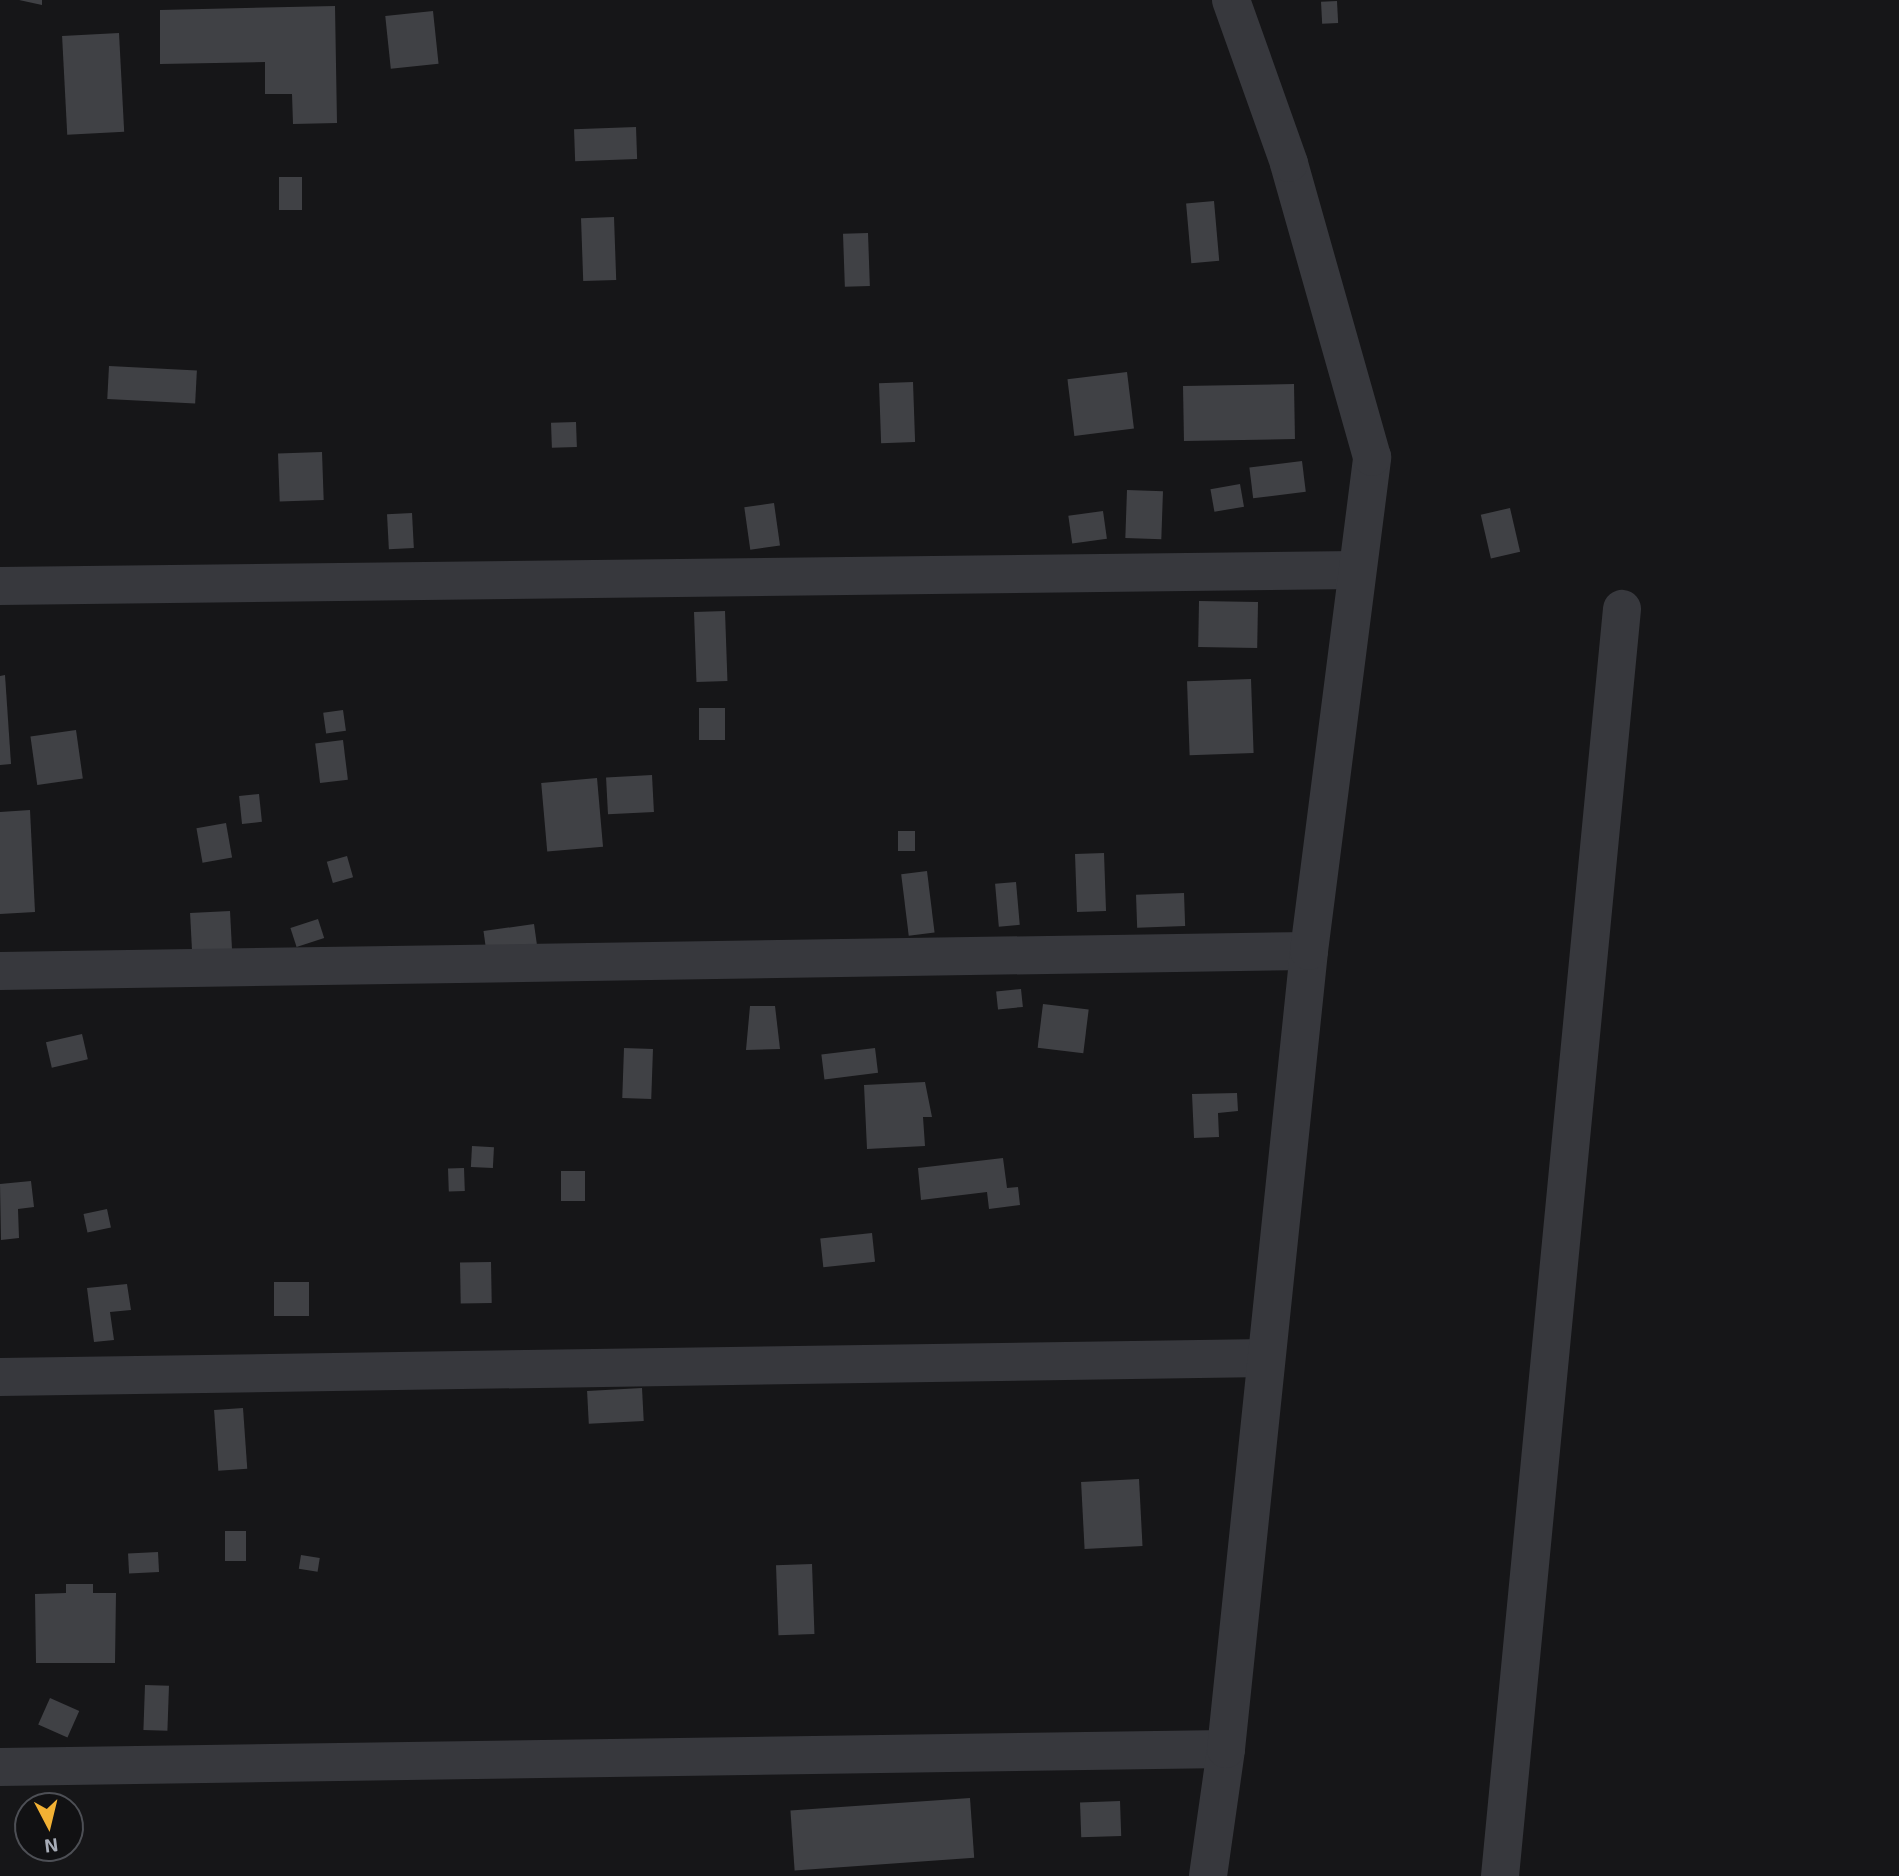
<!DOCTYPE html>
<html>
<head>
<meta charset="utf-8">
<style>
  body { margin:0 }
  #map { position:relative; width:1899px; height:1876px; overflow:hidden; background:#161618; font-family:"Exo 2",sans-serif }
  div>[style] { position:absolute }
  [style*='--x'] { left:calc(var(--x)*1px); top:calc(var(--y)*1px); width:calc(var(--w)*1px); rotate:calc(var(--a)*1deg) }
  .building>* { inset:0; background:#404145; transform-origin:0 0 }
  .street>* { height:38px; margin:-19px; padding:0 19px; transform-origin:19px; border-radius:19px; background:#37383d }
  span { translate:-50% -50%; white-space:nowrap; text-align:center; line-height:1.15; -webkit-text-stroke:5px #111113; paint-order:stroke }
  .north { position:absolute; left:14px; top:1792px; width:70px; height:70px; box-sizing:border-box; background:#111113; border:2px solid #4d4f55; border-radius:50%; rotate:173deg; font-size:19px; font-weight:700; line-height:28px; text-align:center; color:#a8adb8 }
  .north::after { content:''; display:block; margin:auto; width:24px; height:32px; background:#f2b134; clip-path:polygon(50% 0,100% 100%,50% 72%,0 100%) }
</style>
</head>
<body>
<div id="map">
  <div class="building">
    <div style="clip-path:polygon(19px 0,42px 0,42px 5px)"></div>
    <div style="left:1337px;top:1px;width:22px;height:16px;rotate:87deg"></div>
    <div style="clip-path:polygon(335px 6px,337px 123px,293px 124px,292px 94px,265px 94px,265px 62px,160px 64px,160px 10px)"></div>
    <div style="left:433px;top:11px;width:53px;height:48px;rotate:84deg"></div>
    <div style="left:119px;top:33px;width:99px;height:57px;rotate:87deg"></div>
    <div style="left:636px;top:127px;width:32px;height:62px;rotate:88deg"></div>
    <div style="left:302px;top:177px;width:33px;height:23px;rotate:90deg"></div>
    <div style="left:1214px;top:201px;width:60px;height:28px;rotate:85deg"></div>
    <div style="left:614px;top:217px;width:63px;height:33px;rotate:88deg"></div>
    <div style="left:868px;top:233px;width:53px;height:25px;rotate:88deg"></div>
    <div style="left:109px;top:366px;width:88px;height:33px;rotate:3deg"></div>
    <div style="left:1127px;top:372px;width:57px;height:60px;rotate:83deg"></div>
    <div style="left:913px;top:382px;width:60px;height:34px;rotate:88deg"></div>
    <div style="left:1294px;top:384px;width:55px;height:111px;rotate:89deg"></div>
    <div style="left:576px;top:422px;width:25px;height:25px;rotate:88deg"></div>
    <div style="left:322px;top:452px;width:48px;height:44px;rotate:88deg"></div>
    <div style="left:1302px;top:461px;width:31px;height:53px;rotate:83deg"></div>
    <div style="left:1240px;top:484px;width:23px;height:30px;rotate:80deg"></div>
    <div style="left:1127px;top:490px;width:36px;height:48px;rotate:2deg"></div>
    <div style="left:774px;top:503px;width:43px;height:30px;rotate:82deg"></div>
    <div style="left:1510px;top:508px;width:45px;height:30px;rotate:77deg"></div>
    <div style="left:1103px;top:511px;width:28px;height:35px;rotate:82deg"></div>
    <div style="left:412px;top:513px;width:35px;height:25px;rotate:87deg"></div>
    <div style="left:1258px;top:602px;width:46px;height:59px;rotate:91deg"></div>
    <div style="left:725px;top:611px;width:70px;height:31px;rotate:88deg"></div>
    <div style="clip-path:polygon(5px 675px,11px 764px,0 765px,0 676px)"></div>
    <div style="left:1251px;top:679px;width:74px;height:64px;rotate:88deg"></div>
    <div style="left:699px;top:708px;width:26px;height:32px"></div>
    <div style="left:343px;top:710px;width:21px;height:20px;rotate:82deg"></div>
    <div style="left:76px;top:730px;width:49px;height:46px;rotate:82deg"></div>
    <div style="left:343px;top:740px;width:40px;height:28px;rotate:83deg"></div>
    <div style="left:652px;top:775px;width:37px;height:46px;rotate:87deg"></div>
    <div style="left:597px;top:778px;width:69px;height:56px;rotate:85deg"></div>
    <div style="left:259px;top:794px;width:28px;height:20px;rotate:84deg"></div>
    <div style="clip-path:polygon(30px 810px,35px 912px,0 914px,0 812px)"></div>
    <div style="left:226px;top:823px;width:35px;height:30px;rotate:80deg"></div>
    <div style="left:898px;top:831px;width:17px;height:20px"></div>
    <div style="left:1104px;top:853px;width:58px;height:29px;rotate:88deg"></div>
    <div style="left:347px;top:856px;width:22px;height:21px;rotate:74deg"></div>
    <div style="left:927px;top:871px;width:62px;height:26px;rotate:83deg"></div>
    <div style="left:1016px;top:882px;width:43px;height:21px;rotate:85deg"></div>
    <div style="left:1184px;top:893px;width:33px;height:48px;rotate:88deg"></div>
    <div style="left:230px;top:911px;width:38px;height:40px;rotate:87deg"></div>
    <div style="left:318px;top:919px;width:20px;height:29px;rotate:72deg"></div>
    <div style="left:534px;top:924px;width:21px;height:51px;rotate:82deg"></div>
    <div style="left:1021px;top:989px;width:18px;height:25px;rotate:84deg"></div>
    <div style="left:1043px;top:1004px;width:46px;height:44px;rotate:7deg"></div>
    <div style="clip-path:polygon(750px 1006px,775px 1006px,780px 1049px,746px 1050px)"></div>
    <div style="left:82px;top:1034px;width:26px;height:37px;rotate:77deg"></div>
    <div style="left:624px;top:1048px;width:29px;height:50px;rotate:2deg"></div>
    <div style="left:875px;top:1048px;width:25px;height:54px;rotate:83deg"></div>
    <div style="clip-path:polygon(925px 1082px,932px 1117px,923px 1117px,925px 1146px,867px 1149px,864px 1085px)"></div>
    <div style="clip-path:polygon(1237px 1093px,1238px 1111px,1218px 1113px,1219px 1137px,1194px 1138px,1192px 1094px)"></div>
    <div style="left:472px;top:1146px;width:22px;height:21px;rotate:3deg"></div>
    <div style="clip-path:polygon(1003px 1158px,1007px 1188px,1018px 1187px,1020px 1205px,989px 1209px,987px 1192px,921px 1200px,918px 1168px)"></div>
    <div style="left:464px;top:1168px;width:23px;height:16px;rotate:88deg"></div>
    <div style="left:561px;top:1171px;width:24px;height:30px"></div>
    <div style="clip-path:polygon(31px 1181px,34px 1207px,18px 1209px,19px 1238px,1px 1240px,0 1184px)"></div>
    <div style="left:107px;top:1209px;width:19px;height:24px;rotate:78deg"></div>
    <div style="left:872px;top:1233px;width:29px;height:52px;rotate:84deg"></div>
    <div style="left:491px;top:1262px;width:41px;height:31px;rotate:89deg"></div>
    <div style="left:274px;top:1282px;width:35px;height:34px"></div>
    <div style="clip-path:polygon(127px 1284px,131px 1310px,110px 1312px,114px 1340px,94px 1342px,87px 1288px)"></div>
    <div style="left:642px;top:1388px;width:33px;height:55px;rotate:87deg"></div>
    <div style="left:243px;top:1408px;width:61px;height:29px;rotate:86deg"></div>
    <div style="left:1139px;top:1479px;width:67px;height:58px;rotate:87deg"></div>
    <div style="left:225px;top:1531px;width:21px;height:30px"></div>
    <div style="left:158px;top:1552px;width:20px;height:30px;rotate:87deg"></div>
    <div style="left:301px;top:1555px;width:19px;height:14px;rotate:9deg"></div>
    <div style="left:812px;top:1564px;width:70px;height:36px;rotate:88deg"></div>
    <div style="clip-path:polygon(66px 1584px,93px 1584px,93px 1593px,116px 1593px,115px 1663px,36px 1663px,35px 1594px,66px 1593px)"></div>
    <div style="left:145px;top:1685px;width:24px;height:45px;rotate:2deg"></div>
    <div style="left:50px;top:1698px;width:32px;height:29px;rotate:24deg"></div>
    <div style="left:970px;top:1798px;width:60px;height:180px;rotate:86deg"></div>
    <div style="left:1120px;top:1801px;width:35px;height:40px;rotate:88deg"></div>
  </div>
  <div class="street">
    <div style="--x:0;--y:586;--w:1356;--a:-0.68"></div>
    <div style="--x:0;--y:971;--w:1309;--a:-0.88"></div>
    <div style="--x:0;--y:1377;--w:1266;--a:-0.86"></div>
    <div style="--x:0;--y:1767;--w:1226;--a:-0.84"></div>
    <div style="--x:1208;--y:1876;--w:128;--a:-81.9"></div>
    <div style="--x:1226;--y:1749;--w:802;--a:-84.06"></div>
    <div style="--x:1309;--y:951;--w:498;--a:-82.7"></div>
    <div style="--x:1372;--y:457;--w:305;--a:-105.8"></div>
    <div style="--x:1289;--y:163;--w:173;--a:-109.6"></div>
    <div style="--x:1500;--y:1876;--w:1273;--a:-84.5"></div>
  </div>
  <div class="north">N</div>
</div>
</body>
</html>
